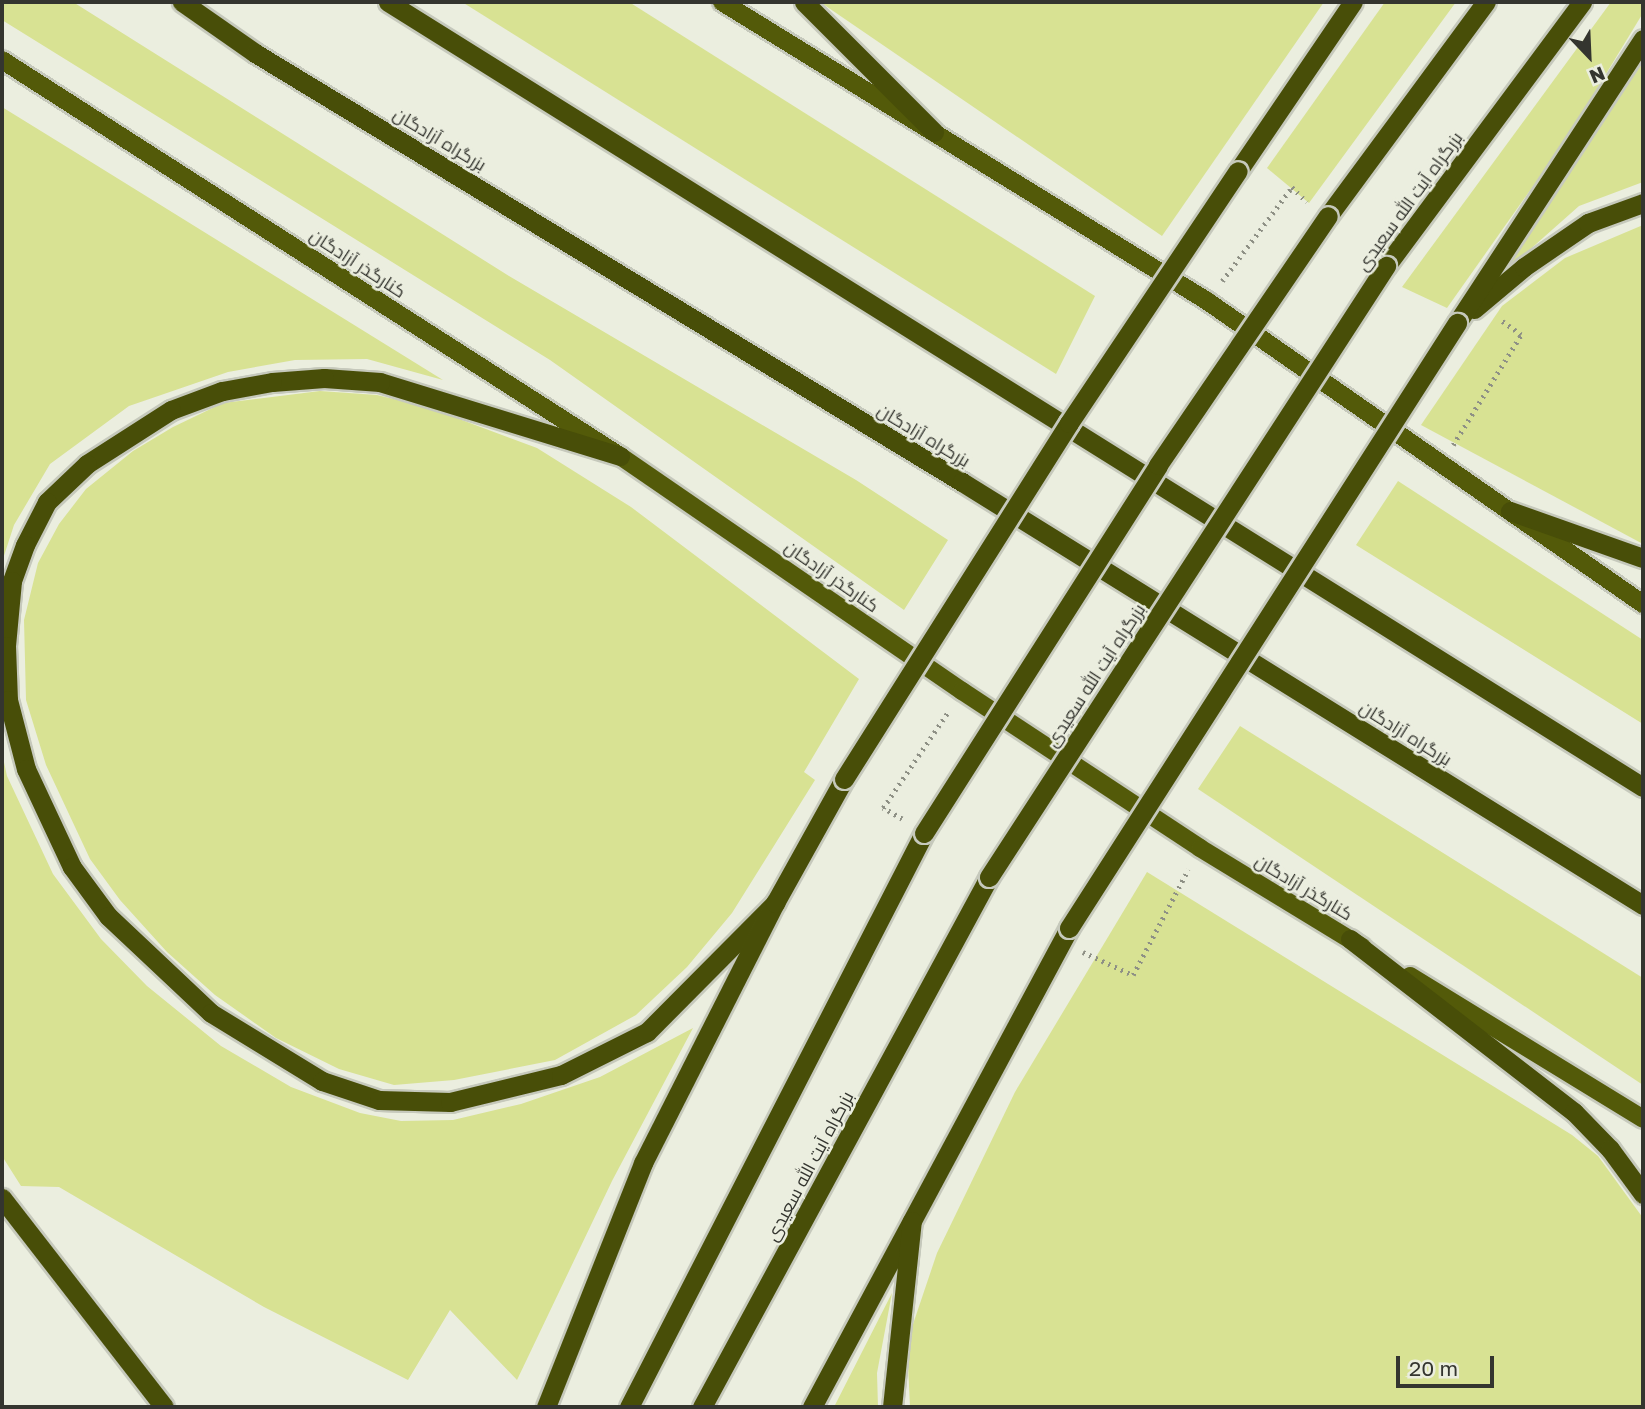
<!DOCTYPE html>
<html>
<head>
<meta charset="utf-8">
<style>
  body { margin:0 }
  #map { position:relative; width:1645px; height:1409px; overflow:hidden; background:#ebeedf; font-family:"Golos Text",Cairo,sans-serif }
  div>[style] { position:absolute }
  [style*='--x'] { left:calc(var(--x)*1px); top:calc(var(--y)*1px); width:calc(var(--w)*1px); rotate:calc(var(--a)*1deg) }
  .green>* { inset:0; background:#d8e293 }
  .path>* { height:4.5px; margin-top:-2.25px; transform-origin:0; background:repeating-linear-gradient(90deg,#8e9085 0 2px,transparent 0 7px) }
  .roads { filter:drop-shadow(2px 0 #c6c9bc) drop-shadow(-2px 0 #c6c9bc) drop-shadow(0 2px #c6c9bc) drop-shadow(0 -2px #c6c9bc) }
  .primary>* { height:18px; margin:-9px; padding:0 9px; transform-origin:9px; border-radius:9px; background:#535a09 }
  .trunk>* { height:19px; margin:-9.5px; padding:0 9.5px; transform-origin:9.5px; border-radius:9.5px; background:#484e08 }
  .bridges { filter:drop-shadow(2px 0 #c6c9bc) drop-shadow(-2px 0 #c6c9bc) drop-shadow(0 2px #c6c9bc) drop-shadow(0 -2px #c6c9bc) }
  .trunk-bridge>* { height:19px; margin:-9.5px; padding:0 9.5px; transform-origin:9.5px; border-radius:9.5px; background:#484e08 }
  span { translate:-50% -50%; white-space:nowrap; text-align:center; line-height:1.15; -webkit-text-stroke:5px #ebeedf; paint-order:stroke }
  .street-label { font-size:18px; color:#34352f }
  .frame { position:absolute; inset:0; border:4px solid #34352f; pointer-events:none }
  .north { position:absolute; left:1554px; top:21px; width:70px; height:70px; -webkit-text-stroke:5px #ebeedf; paint-order:stroke; rotate:157deg; font-size:19px; font-weight:700; line-height:28px; text-align:center; color:#34352f }
  .north::after { content:''; display:block; margin:auto; width:24px; height:32px; background:#34352f; clip-path:polygon(50% 0,100% 100%,50% 72%,0 100%) }
  .scale { position:absolute; left:1396px; top:1356px; width:98px; height:32px; box-sizing:border-box; border:4px solid #34352f; border-top:0; padding-left:9px; font-size:21px; line-height:24px; white-space:nowrap; color:#34352f; -webkit-text-stroke:5px #ebeedf; paint-order:stroke }
</style>
</head>
<body>
<div id="map">
  <div class="green">
    <div style="clip-path:polygon(2px 2px,73px 2px,509px 276px,856px 480px,948px 540px,904px 610px,550px 360px,2px 20px)"></div>
    <div style="clip-path:polygon(462px 2px,629px 2px,1095px 296px,1056px 374px)"></div>
    <div style="clip-path:polygon(820px 2px,1324px 2px,1162px 236px)"></div>
    <div style="clip-path:polygon(1385px 2px,1456px 2px,1309px 203px,1267px 168px)"></div>
    <div style="clip-path:polygon(1611px 2px,1643px 2px,1643px 13px,1567px 138px,1447px 308px,1402px 287px)"></div>
    <div style="clip-path:polygon(1643px 62px,1643px 182px,1579px 206px,1500px 276px)"></div>
    <div style="clip-path:polygon(2px 107px,75px 152px,443px 380px,367px 359px,295px 360px,228px 372px,129px 406px,50px 464px,14px 525px,2px 562px)"></div>
    <div style="clip-path:polygon(1643px 225px,1643px 544px,1421px 425px,1502px 306px,1565px 258px)"></div>
    <div style="clip-path:polygon(320px 391px,377px 395px,427px 407px,537px 448px,631px 507px,859px 679px,804px 772px,815px 780px,732px 913px,687px 967px,636px 1015px,555px 1060px,454px 1080px,394px 1085px,339px 1069px,276px 1038px,215px 995px,167px 952px,120px 900px,90px 859px,46px 765px,26px 700px,24px 620px,38px 563px,59px 524px,86px 489px,133px 451px,173px 427px,223px 403px)"></div>
    <div style="clip-path:polygon(1398px 481px,1643px 640px,1643px 724px,1356px 545px)"></div>
    <div style="clip-path:polygon(1240px 726px,1643px 978px,1643px 1085px,1198px 789px)"></div>
    <div style="clip-path:polygon(2px 753px,7px 776px,53px 874px,101px 939px,147px 986px,221px 1046px,291px 1087px,360px 1113px,401px 1121px,453px 1120px,521px 1104px,600px 1077px,693px 1028px,612px 1181px,517px 1380px,450px 1310px,408px 1380px,264px 1307px,59px 1187px,21px 1186px,2px 1156px)"></div>
    <div style="clip-path:polygon(1147px 872px,1572px 1135px,1598px 1156px,1643px 1218px,1643px 1407px,910px 1407px,907px 1342px,937px 1253px,1015px 1092px)"></div>
    <div style="clip-path:polygon(892px 1293px,877px 1373px,878px 1407px,834px 1407px)"></div>
  </div>
  <div class="path">
    <div style="--x:1222;--y:281;--w:117;--a:-53.3"></div>
    <div style="--x:1292;--y:187;--w:21;--a:45"></div>
    <div style="--x:1453;--y:445;--w:129;--a:-58.3"></div>
    <div style="--x:1521;--y:335;--w:27;--a:-144"></div>
    <div style="--x:902;--y:819;--w:22;--a:-150"></div>
    <div style="--x:883;--y:808;--w:116;--a:-55.9"></div>
    <div style="--x:1083;--y:952;--w:55;--a:24.7"></div>
    <div style="--x:1133;--y:975;--w:119;--a:-62.4"></div>
  </div>
  <div class="roads">
    <div class="primary">
      <div style="--x:722;--y:2;--w:570;--a:31.65"></div>
      <div style="--x:1207;--y:301;--w:531;--a:34.8"></div>
      <div style="--x:2;--y:60;--w:734;--a:32.65"></div>
      <div style="--x:620;--y:456;--w:415;--a:34.5"></div>
      <div style="--x:962;--y:691;--w:285;--a:33.4"></div>
      <div style="--x:1200;--y:848;--w:190;--a:31.4"></div>
      <div style="--x:1410;--y:976;--w:273;--a:31.5"></div>
    </div>
    <div class="trunk">
      <div style="--x:182;--y:2;--w:89;--a:34.9"></div>
      <div style="--x:255;--y:53;--w:827;--a:31.25"></div>
      <div style="--x:962;--y:482;--w:802;--a:31.85"></div>
      <div style="--x:388;--y:2;--w:1480;--a:32.03"></div>
      <div style="--x:804;--y:2;--w:184;--a:45"></div>
      <div style="--x:1238;--y:171;--w:204;--a:-55.8"></div>
      <div style="--x:1328;--y:216;--w:266;--a:-53.6"></div>
      <div style="--x:1386;--y:266;--w:329;--a:-53.4"></div>
      <div style="--x:1474;--y:309;--w:65;--a:-40"></div>
      <div style="--x:1524;--y:267;--w:78;--a:-34.5"></div>
      <div style="--x:1588;--y:223;--w:59;--a:-20"></div>
      <div style="--x:1457;--y:323;--w:339;--a:-56.8"></div>
      <div style="--x:620;--y:456;--w:251;--a:-162.9"></div>
      <div style="--x:380;--y:382;--w:56;--a:-175.9"></div>
      <div style="--x:324;--y:378;--w:52;--a:175.6"></div>
      <div style="--x:272;--y:382;--w:51;--a:169.8"></div>
      <div style="--x:222;--y:391;--w:54;--a:159.6"></div>
      <div style="--x:171;--y:410;--w:100;--a:147.3"></div>
      <div style="--x:87;--y:464;--w:55;--a:136.5"></div>
      <div style="--x:47;--y:502;--w:48;--a:117.1"></div>
      <div style="--x:25;--y:545;--w:38;--a:110"></div>
      <div style="--x:12;--y:581;--w:65;--a:95.3"></div>
      <div style="--x:6;--y:646;--w:54;--a:87.9"></div>
      <div style="--x:8;--y:700;--w:71;--a:75.4"></div>
      <div style="--x:26;--y:769;--w:108;--a:64.9"></div>
      <div style="--x:72;--y:867;--w:61;--a:53.7"></div>
      <div style="--x:108;--y:916;--w:141;--a:43.3"></div>
      <div style="--x:211;--y:1013;--w:130;--a:31.5"></div>
      <div style="--x:322;--y:1081;--w:60;--a:18.4"></div>
      <div style="--x:379;--y:1100;--w:71;--a:1.6"></div>
      <div style="--x:450;--y:1102;--w:114;--a:-13.7"></div>
      <div style="--x:561;--y:1075;--w:96;--a:-26.6"></div>
      <div style="--x:647;--y:1032;--w:182;--a:-45.2"></div>
      <div style="--x:1510;--y:511;--w:141;--a:19.5"></div>
      <div style="--x:1350;--y:939;--w:283;--a:37.7"></div>
      <div style="--x:1574;--y:1112;--w:52;--a:45.8"></div>
      <div style="--x:1610;--y:1149;--w:56;--a:53.7"></div>
      <div style="--x:2;--y:1198;--w:264;--a:52.2"></div>
      <div style="--x:546;--y:1407;--w:263;--a:-68.3"></div>
      <div style="--x:643;--y:1163;--w:292;--a:-63.1"></div>
      <div style="--x:775;--y:903;--w:142;--a:-60.9"></div>
      <div style="--x:629;--y:1407;--w:645;--a:-62.8"></div>
      <div style="--x:702;--y:1407;--w:603;--a:-61.56"></div>
      <div style="--x:812;--y:1407;--w:544;--a:-61.78"></div>
      <div style="--x:892;--y:1407;--w:187;--a:-83.9"></div>
    </div>
  </div>
  <div class="bridges">
    <div class="trunk-bridge">
      <div style="--x:844;--y:779;--w:421;--a:-57.7"></div>
      <div style="--x:1069;--y:423;--w:303;--a:-56.2"></div>
      <div style="--x:924;--y:833;--w:436;--a:-57.5"></div>
      <div style="--x:1158;--y:465;--w:301;--a:-55.7"></div>
      <div style="--x:989;--y:877;--w:729;--a:-56.99"></div>
      <div style="--x:1069;--y:928;--w:719;--a:-57.33"></div>
    </div>
  </div>
  <div class="street-label">
    <span style="left:440px;top:139px;rotate:31deg">بزرگراه آزادگان</span>
    <span style="left:1409px;top:201px;rotate:-54deg">بزرگراه آیت الله سعیدی</span>
    <span style="left:358px;top:263px;rotate:33deg">کنارگذر آزادگان</span>
    <span style="left:924px;top:435px;rotate:31deg">بزرگراه آزادگان</span>
    <span style="left:832px;top:576px;rotate:35deg">کنارگذر آزادگان</span>
    <span style="left:1095px;top:675px;rotate:-57deg">بزرگراه آیت الله سعیدی</span>
    <span style="left:1406px;top:733px;rotate:32deg">بزرگراه آزادگان</span>
    <span style="left:1304px;top:887px;rotate:31deg">کنارگذر آزادگان</span>
    <span style="left:809px;top:1166px;rotate:-62deg">بزرگراه آیت الله سعیدی</span>
  </div>
  <div class="frame"></div>
  <div class="north">N</div>
  <div class="scale">20 m</div>
</div>
</body>
</html>
